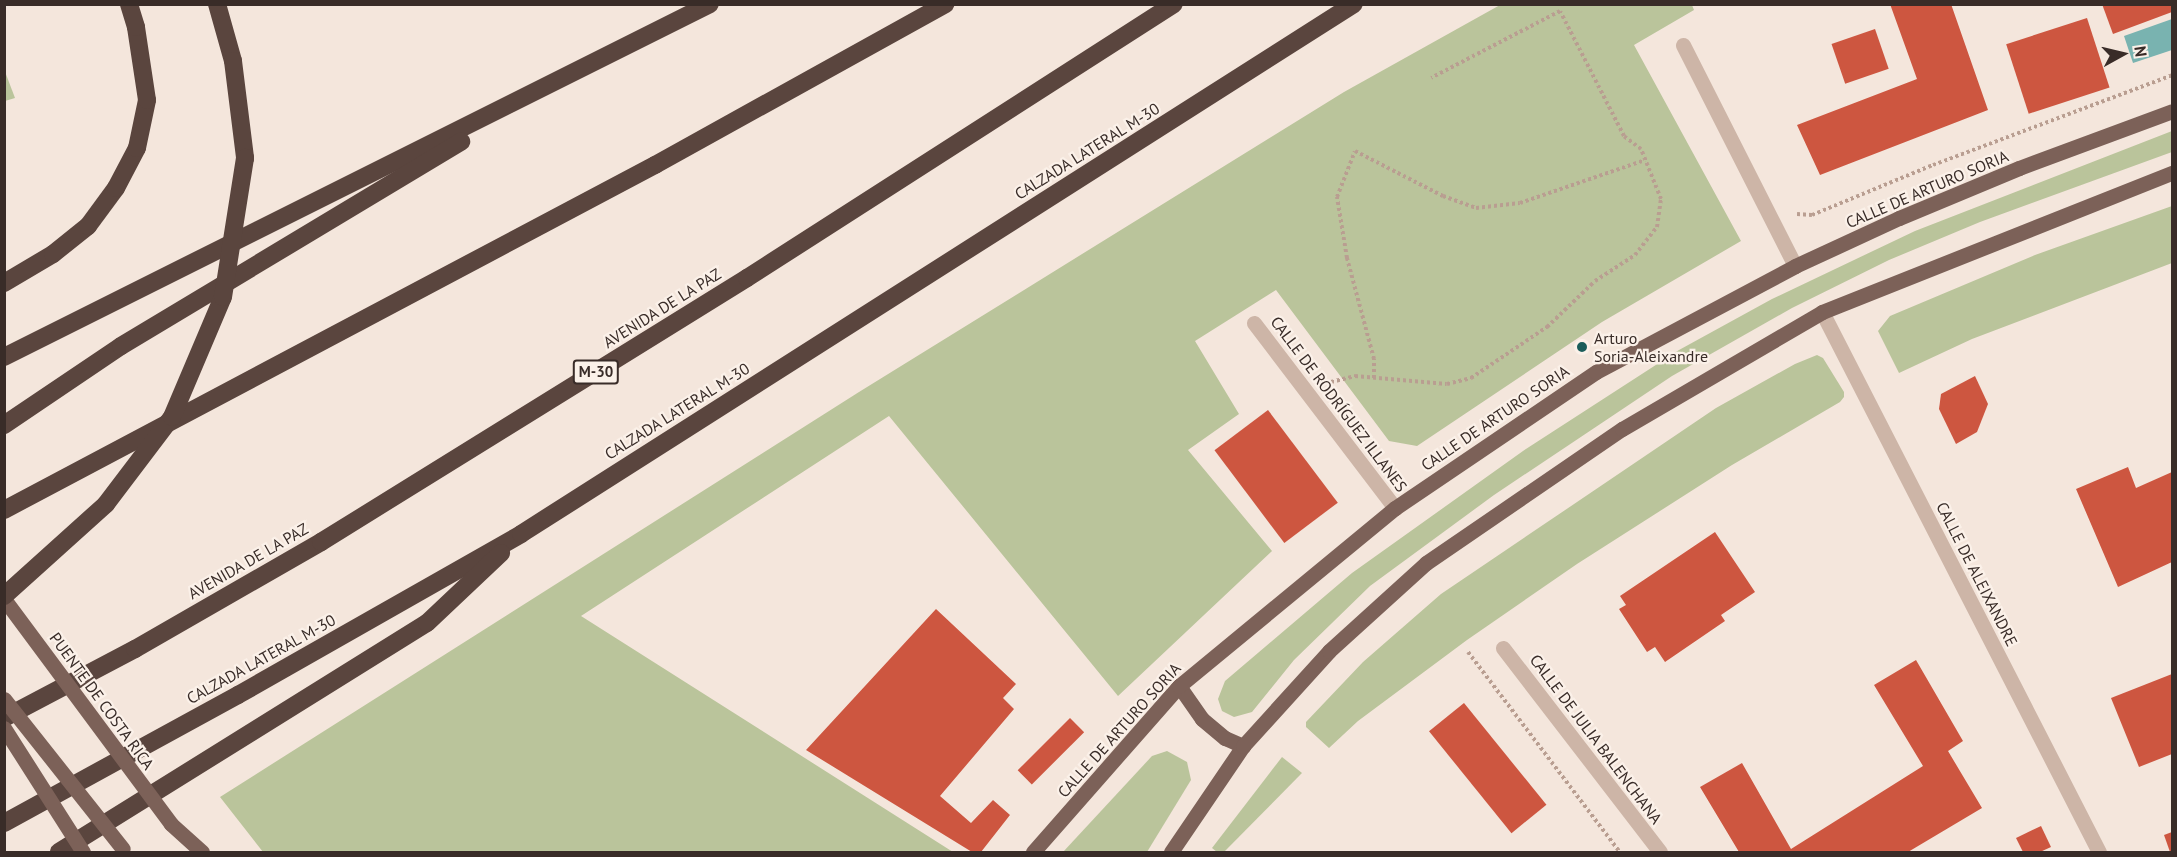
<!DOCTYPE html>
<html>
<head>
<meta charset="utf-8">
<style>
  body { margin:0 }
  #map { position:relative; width:2177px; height:857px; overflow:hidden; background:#f4e6dc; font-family:"PT Sans",sans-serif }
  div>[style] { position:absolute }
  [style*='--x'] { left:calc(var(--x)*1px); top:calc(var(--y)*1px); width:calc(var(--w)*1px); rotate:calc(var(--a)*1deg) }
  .green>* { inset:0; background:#bac49b }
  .water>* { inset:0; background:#79b3b0 }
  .building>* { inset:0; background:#cd5640; transform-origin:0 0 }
  .path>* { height:4px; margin-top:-2px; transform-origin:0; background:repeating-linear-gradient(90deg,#b99e91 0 3px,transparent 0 6px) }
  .minor>* { height:15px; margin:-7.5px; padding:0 7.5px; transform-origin:7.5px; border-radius:7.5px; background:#cdb5a7 }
  .major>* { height:15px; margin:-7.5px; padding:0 7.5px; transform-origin:7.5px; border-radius:7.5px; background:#7c6158 }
  .highway>* { height:18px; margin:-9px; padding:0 9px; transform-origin:9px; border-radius:9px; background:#5a453e }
  .major-bridge>* { height:15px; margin:-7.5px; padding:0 7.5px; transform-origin:7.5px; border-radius:7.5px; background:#7c6158 }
  .highway-bridge>* { height:18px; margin:-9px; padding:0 9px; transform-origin:9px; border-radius:9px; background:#5a453e }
  .dots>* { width:16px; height:16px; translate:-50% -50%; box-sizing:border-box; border:3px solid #fbf1e9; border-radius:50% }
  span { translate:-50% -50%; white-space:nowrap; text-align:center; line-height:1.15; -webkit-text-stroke:4.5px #fbf1e9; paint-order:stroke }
  .shield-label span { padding:2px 4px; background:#fbf1e9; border:2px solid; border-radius:4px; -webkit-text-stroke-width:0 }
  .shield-label { font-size:15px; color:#392c28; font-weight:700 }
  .street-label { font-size:16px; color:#392c28 }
  .poi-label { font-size:16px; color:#392c28 }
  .left { translate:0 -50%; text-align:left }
  .frame { position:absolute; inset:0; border:6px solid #392c28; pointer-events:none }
  .north { position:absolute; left:2093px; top:24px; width:60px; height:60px; -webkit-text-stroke:4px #fbf1e9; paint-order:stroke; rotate:82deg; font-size:16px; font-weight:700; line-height:24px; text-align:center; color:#392c28 }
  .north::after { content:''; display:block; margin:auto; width:21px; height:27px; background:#392c28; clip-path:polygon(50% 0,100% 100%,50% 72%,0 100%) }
</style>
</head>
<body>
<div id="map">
  <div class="green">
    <div style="clip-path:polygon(1500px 5px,1692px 5px,1694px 10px,1634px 45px,1741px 241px,1602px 322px,1417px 446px,1389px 441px,1276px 290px,1195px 341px,1239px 414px,1188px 450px,1272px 551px,1118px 696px,889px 416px,581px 616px,953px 852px,263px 852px,220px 797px,859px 392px,1344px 92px)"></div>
    <div style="clip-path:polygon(4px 69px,15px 98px,5px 101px,4px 101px)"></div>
    <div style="clip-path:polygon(2172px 131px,2172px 152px,1980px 222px,1889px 260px,1792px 308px,1672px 376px,1494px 495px,1370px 586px,1294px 660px,1252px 712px,1234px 717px,1222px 711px,1218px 699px,1225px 681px,1352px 573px,1523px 451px,1679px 350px,1772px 299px,1915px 231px)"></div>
    <div style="clip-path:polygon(2172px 206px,2172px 263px,1972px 339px,1899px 373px,1878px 331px,1890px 316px,2035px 255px)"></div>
    <div style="clip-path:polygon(1817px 355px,1823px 358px,1844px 392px,1844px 397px,1840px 402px,1732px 465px,1577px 564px,1467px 640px,1358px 721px,1329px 748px,1306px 727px,1306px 722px,1363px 662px,1441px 594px,1716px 408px,1795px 364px)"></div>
    <div style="clip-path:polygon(1167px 751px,1187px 762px,1191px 780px,1147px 852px,1063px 852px,1152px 756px)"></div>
    <div style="clip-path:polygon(1282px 757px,1302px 773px,1224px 852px,1217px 852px,1212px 848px)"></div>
  </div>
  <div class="water">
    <div style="clip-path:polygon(2172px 19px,2172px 50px,2133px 63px,2124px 36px)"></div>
  </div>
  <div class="building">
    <div style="clip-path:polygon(1890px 4px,1951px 4px,1988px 110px,1820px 175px,1797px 125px,1917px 79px)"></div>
    <div style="clip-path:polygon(2102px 4px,2172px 4px,2172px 12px,2113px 34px)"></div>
    <div style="left:2087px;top:18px;width:73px;height:85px;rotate:72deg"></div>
    <div style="left:1875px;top:29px;width:42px;height:46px;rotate:71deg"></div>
    <div style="clip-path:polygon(1975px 376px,1988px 404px,1977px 432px,1956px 444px,1939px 409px,1941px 394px)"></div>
    <div style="left:1268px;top:410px;width:116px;height:67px;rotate:53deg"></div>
    <div style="clip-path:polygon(2128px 467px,2136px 488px,2172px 472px,2172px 562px,2118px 587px,2076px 489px)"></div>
    <div style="clip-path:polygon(1715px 532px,1755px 592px,1721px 615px,1725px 621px,1665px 662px,1655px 647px,1647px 652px,1619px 609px,1626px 605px,1620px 596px)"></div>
    <div style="clip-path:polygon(936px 609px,1016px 684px,1003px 698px,1014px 709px,940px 796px,971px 823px,993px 800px,1010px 815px,981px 852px,972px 852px,806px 750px)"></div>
    <div style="clip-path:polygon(1916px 660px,1963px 741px,1948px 751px,1982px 808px,1908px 852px,1739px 852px,1700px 787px,1742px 763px,1791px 849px,1923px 766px,1874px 685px)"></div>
    <div style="clip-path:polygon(2172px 674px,2172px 754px,2139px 767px,2111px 698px)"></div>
    <div style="left:1464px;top:703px;width:131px;height:45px;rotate:51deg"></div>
    <div style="left:1070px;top:718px;width:20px;height:74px;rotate:45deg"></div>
    <div style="clip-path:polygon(2041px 826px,2051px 847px,2040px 852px,2023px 852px,2016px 838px)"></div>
    <div style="clip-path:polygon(2172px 832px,2172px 852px,2170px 852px,2164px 835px)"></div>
  </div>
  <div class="path">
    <div style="--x:1797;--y:214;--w:15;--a:4"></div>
    <div style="--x:1812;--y:215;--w:131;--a:-22.5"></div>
    <div style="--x:1933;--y:165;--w:255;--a:-20.6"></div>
    <div style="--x:1374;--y:378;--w:19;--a:-90"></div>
    <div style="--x:1374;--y:359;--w:105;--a:-105"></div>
    <div style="--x:1347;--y:258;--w:62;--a:-99.3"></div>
    <div style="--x:1337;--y:197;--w:49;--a:-68.6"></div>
    <div style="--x:1355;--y:151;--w:99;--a:27.1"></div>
    <div style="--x:1443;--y:196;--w:35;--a:20"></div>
    <div style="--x:1476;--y:208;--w:44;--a:-6.5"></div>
    <div style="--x:1520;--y:203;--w:132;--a:-19"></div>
    <div style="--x:1331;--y:382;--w:25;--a:-14"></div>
    <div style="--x:1355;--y:376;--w:92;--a:5"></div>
    <div style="--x:1447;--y:384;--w:25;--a:-14"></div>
    <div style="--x:1471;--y:378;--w:92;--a:-33.9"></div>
    <div style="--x:1547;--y:327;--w:66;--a:-43.8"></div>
    <div style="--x:1595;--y:281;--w:48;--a:-33"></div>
    <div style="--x:1635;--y:255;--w:36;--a:-52"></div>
    <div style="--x:1657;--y:227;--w:28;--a:-82"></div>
    <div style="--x:1661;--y:199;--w:54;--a:-111.8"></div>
    <div style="--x:1641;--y:149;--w:21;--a:-143"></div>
    <div style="--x:1624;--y:136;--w:140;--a:-117.1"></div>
    <div style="--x:1560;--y:11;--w:145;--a:152.6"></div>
    <div style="--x:1468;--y:652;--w:251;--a:52.8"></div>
  </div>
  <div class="minor">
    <div style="--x:1683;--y:45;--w:248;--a:63.1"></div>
    <div style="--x:1822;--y:312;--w:607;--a:62.84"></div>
    <div style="--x:1254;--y:323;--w:233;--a:52.7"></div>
    <div style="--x:1503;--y:648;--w:257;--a:52.4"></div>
  </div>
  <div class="major">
    <div style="--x:1179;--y:686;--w:40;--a:55.1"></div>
    <div style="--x:1202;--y:719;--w:30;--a:40"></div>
    <div style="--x:1225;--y:738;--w:20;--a:24"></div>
    <div style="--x:171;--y:824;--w:42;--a:42.1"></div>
    <div style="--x:1033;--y:852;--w:221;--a:-48.7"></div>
    <div style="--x:1179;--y:686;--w:280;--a:-39.5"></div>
    <div style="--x:1395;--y:508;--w:243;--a:-34.1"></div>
    <div style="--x:1596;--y:372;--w:225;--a:-28"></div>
    <div style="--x:1795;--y:266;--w:115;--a:-24.8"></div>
    <div style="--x:1899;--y:218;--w:130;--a:-22.6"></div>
    <div style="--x:2019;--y:168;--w:163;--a:-20.4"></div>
    <div style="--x:1171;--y:852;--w:128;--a:-55.8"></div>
    <div style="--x:1243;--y:746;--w:128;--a:-47.8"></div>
    <div style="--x:1329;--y:651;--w:131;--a:-42.2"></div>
    <div style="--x:1426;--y:563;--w:237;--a:-34.4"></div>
    <div style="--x:1622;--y:429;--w:232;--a:-30.3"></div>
    <div style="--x:1822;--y:312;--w:377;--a:-21.7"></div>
  </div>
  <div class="highway">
    <div style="--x:217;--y:4;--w:59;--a:74.3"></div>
    <div style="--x:233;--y:61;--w:98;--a:82.9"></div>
    <div style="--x:4;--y:283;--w:57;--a:-30.6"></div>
    <div style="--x:53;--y:254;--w:45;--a:-38.7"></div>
    <div style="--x:88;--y:226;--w:47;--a:-53.6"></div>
    <div style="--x:116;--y:188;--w:45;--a:-62.3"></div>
    <div style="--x:137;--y:148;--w:49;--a:-78.2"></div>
    <div style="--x:147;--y:100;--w:74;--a:-98.6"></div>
    <div style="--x:136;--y:27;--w:24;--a:-107"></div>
    <div style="--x:4;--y:357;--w:789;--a:-26.57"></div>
    <div style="--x:4;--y:425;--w:141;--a:-34"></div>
    <div style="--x:121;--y:346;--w:397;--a:-31"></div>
    <div style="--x:4;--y:510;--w:737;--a:-27.92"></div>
    <div style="--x:655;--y:165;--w:332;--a:-29"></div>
    <div style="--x:4;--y:718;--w:148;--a:-27.8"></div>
    <div style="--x:135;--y:649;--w:215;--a:-29.9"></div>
    <div style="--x:321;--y:542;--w:501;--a:-31.79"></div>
    <div style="--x:747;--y:278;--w:507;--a:-32.69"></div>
    <div style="--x:4;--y:823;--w:267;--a:-28.7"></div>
    <div style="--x:238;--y:695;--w:326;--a:-29.6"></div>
    <div style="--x:521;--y:534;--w:987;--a:-32.47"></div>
    <div style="--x:59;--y:852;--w:433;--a:-31.9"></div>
    <div style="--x:427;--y:623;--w:102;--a:-43.4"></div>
  </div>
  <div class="major-bridge">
    <div style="--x:4;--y:599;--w:280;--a:53.4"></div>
    <div style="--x:4;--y:699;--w:191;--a:51.6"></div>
    <div style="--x:4;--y:728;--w:147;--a:57.5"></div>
  </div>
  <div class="highway-bridge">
    <div style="--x:4;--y:596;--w:137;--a:-42"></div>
    <div style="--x:106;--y:504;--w:109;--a:-52.8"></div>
    <div style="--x:172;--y:417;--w:130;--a:-67"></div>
    <div style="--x:223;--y:297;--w:141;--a:-81"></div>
  </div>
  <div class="dots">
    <div style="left:1582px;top:347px;background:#1b5d5b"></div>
  </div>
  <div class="shield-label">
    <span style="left:596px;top:372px">M-30</span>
  </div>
  <div class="street-label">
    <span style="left:1087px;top:151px;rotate:-32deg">CALZADA LATERAL M-30</span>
    <span style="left:1927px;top:189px;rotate:-23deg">CALLE DE ARTURO SORIA</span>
    <span style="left:662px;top:308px;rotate:-32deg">AVENIDA DE LA PAZ</span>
    <span style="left:1339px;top:404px;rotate:53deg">CALLE DE RODRÍGUEZ ILLANES</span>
    <span style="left:677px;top:411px;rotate:-32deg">CALZADA LATERAL M-30</span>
    <span style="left:1495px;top:418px;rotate:-34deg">CALLE DE ARTURO SORIA</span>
    <span style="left:248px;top:561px;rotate:-30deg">AVENIDA DE LA PAZ</span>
    <span style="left:1977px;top:574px;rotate:63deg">CALLE DE ALEIXANDRE</span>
    <span style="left:261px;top:659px;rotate:-29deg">CALZADA LATERAL M-30</span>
    <span style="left:102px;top:701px;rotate:54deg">PUENTE DE COSTA RICA</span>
    <span style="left:1119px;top:730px;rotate:-48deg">CALLE DE ARTURO SORIA</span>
    <span style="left:1596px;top:739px;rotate:53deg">CALLE DE JULIA BALENCHANA</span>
  </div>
  <div class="poi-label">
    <span class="left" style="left:1594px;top:347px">Arturo<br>Soria-Aleixandre</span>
  </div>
  <div class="frame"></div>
  <div class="north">N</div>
</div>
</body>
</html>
